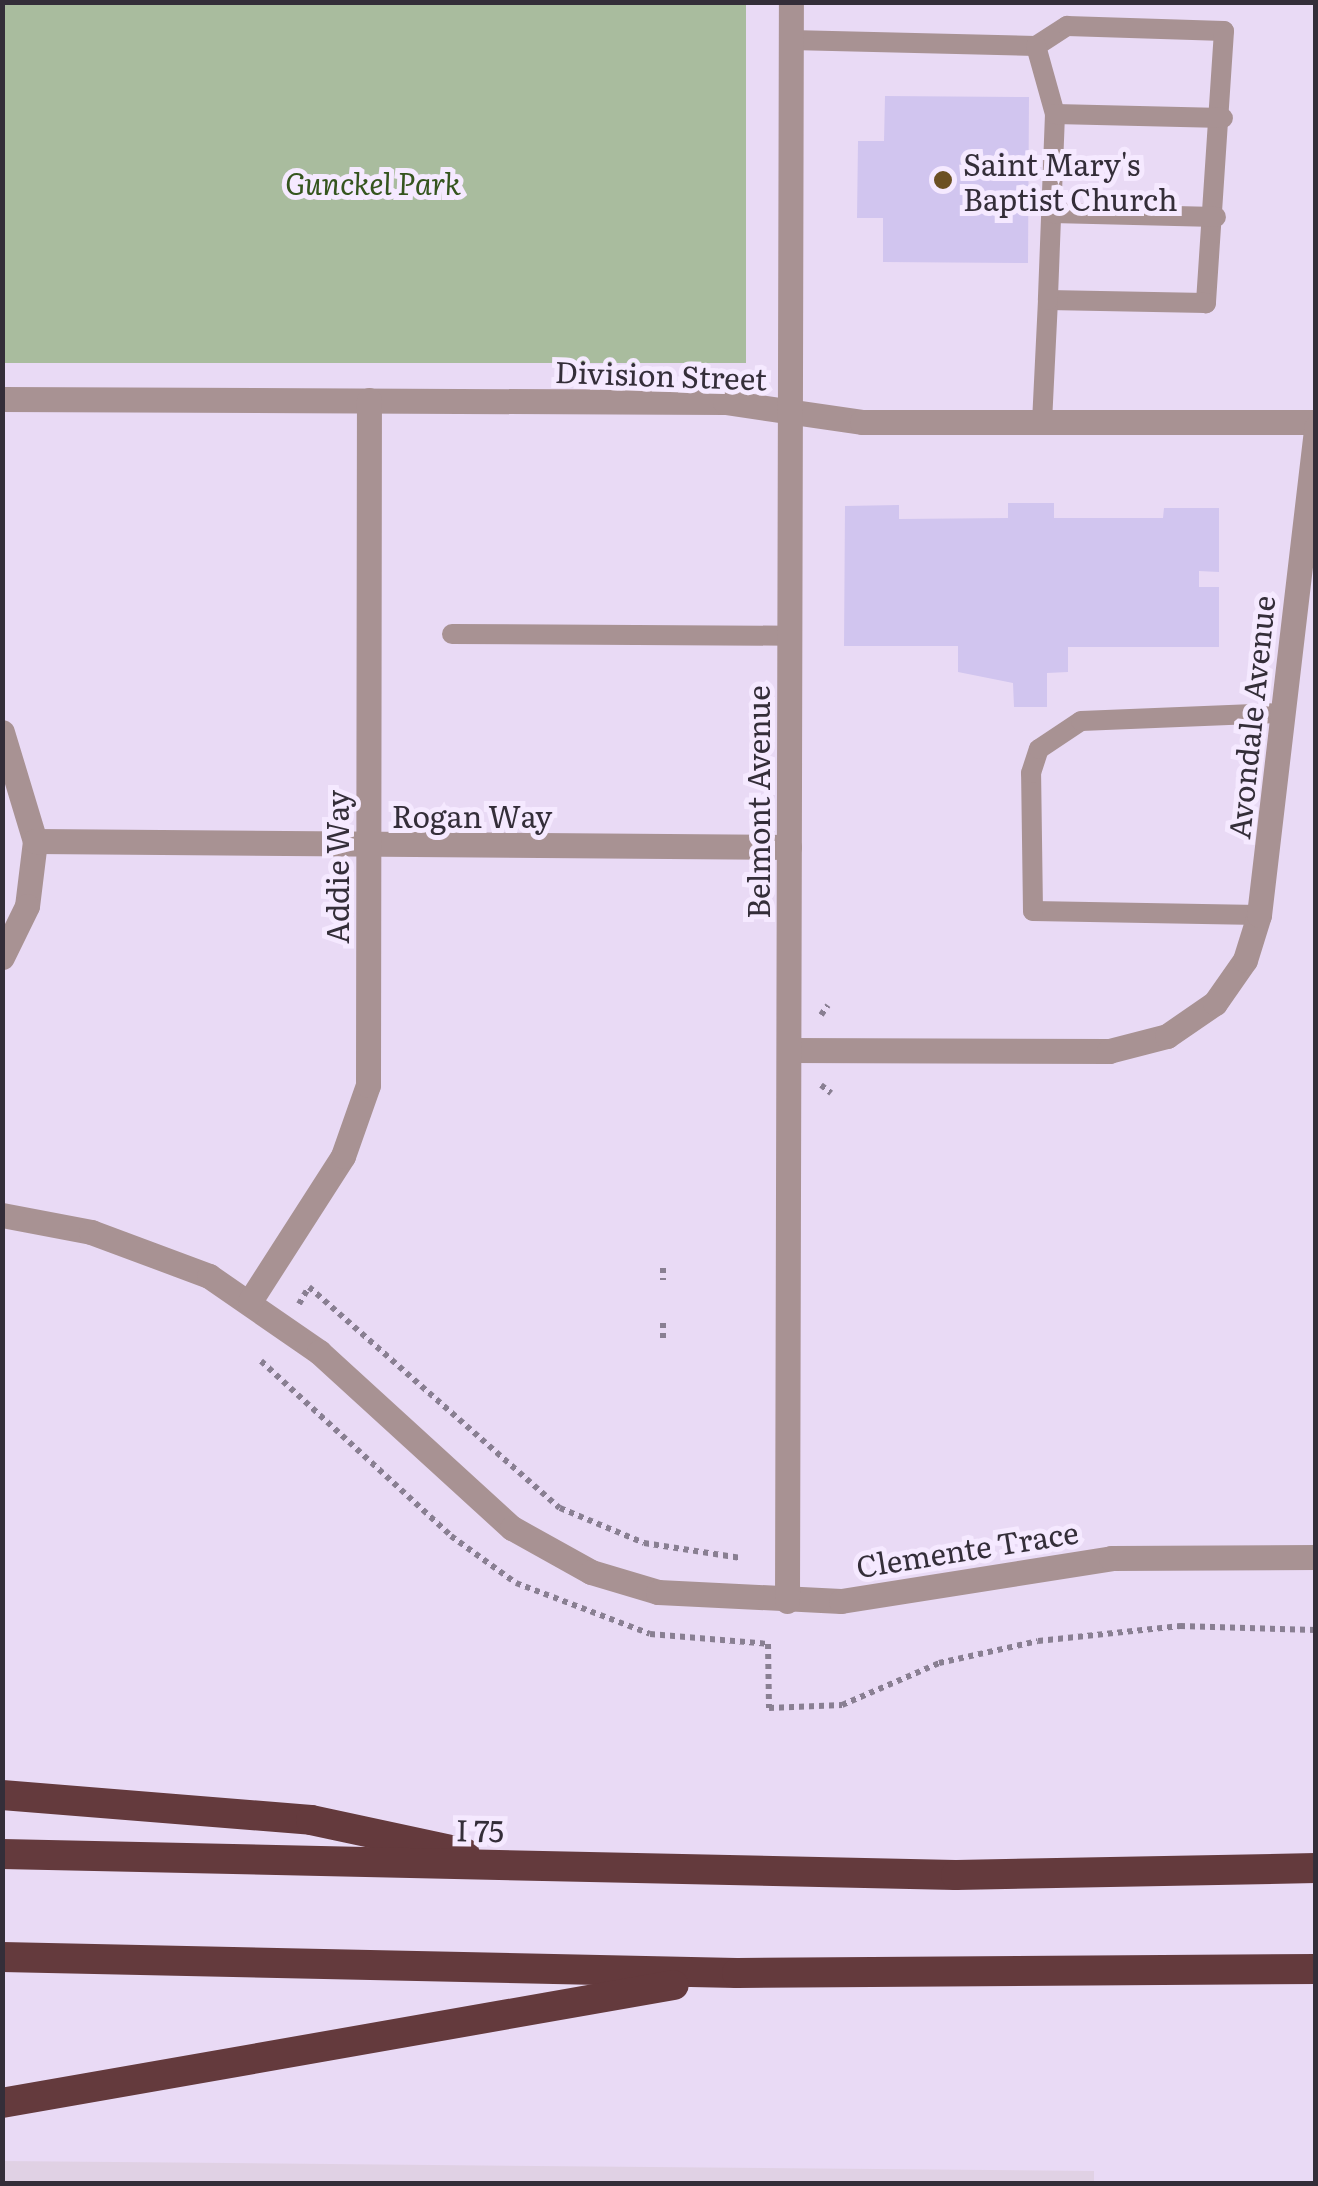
<!DOCTYPE html>
<html>
<head>
<meta charset="utf-8">
<style>
  body { margin:0 }
  #map { position:relative; width:1318px; height:2186px; overflow:hidden; background:#e9daf5; font-family:Literata,serif }
  div>[style] { position:absolute }
  [style*='--x'] { left:calc(var(--x)*1px); top:calc(var(--y)*1px); width:calc(var(--w)*1px); rotate:calc(var(--a)*1deg) }
  .commercial>* { inset:0; background:#e0d1e4 }
  .green>* { inset:0; background:#a9bc9e; transform-origin:0 0 }
  .building>* { inset:0; background:#d1c5ef }
  .path>* { height:6px; margin-top:-3px; transform-origin:0; background:repeating-linear-gradient(90deg,#897f92 0 5px,transparent 0 10px) }
  .lane>* { height:20px; margin:-10px; padding:0 10px; transform-origin:10px; border-radius:10px; background:#a89293 }
  .street>* { height:25px; margin:-12.5px; padding:0 12.5px; transform-origin:12.5px; border-radius:12.5px; background:#a89293 }
  .highway>* { height:30px; margin:-15px; padding:0 15px; transform-origin:15px; border-radius:15px; background:#643a3d }
  .dots>* { width:28px; height:28px; translate:-50% -50%; box-sizing:border-box; border:5px solid #f5e9ff; border-radius:50% }
  span { translate:-50% -50%; white-space:nowrap; text-align:center; line-height:1.15; -webkit-text-stroke:10px #f5e9ff; paint-order:stroke }
  .poi-label { font-size:30px; color:#342e39 }
  .left { translate:0 -50%; text-align:left }
  .park-label { font-size:30px; color:#35551e; font-style:italic }
  .street-label { font-size:30px; color:#342e39 }
  .frame { position:absolute; inset:0; border:5px solid #342e39; pointer-events:none }
</style>
</head>
<body>
<div id="map">
  <div class="commercial">
    <div style="clip-path:polygon(3px 2161px,1094px 2171px,1094px 2184px,3px 2184px)"></div>
  </div>
  <div class="green">
    <div style="left:2px;top:3px;width:744px;height:360px"></div>
  </div>
  <div class="building">
    <div style="clip-path:polygon(885px 96px,1029px 97px,1028px 263px,883px 262px,883px 218px,857px 218px,858px 141px,884px 141px)"></div>
    <div style="clip-path:polygon(1008px 503px,1054px 503px,1054px 518px,1163px 518px,1164px 508px,1219px 508px,1219px 572px,1199px 571px,1199px 587px,1219px 587px,1219px 647px,1068px 647px,1068px 672px,1047px 673px,1047px 707px,1014px 707px,1013px 683px,958px 672px,958px 646px,844px 646px,845px 506px,899px 505px,899px 519px,1008px 518px)"></div>
  </div>
  <div class="path">
    <div style="--x:821;--y:1015;--w:12;--a:-55"></div>
    <div style="--x:821;--y:1085;--w:13;--a:39"></div>
    <div style="--x:663;--y:1268;--w:12;--a:90"></div>
    <div style="--x:299;--y:1304;--w:20;--a:-60"></div>
    <div style="--x:309;--y:1287;--w:334;--a:41.4"></div>
    <div style="--x:560;--y:1508;--w:91;--a:22.6"></div>
    <div style="--x:644;--y:1543;--w:98;--a:8.8"></div>
    <div style="--x:663;--y:1323;--w:20;--a:90"></div>
    <div style="--x:261;--y:1361;--w:258;--a:42.6"></div>
    <div style="--x:451;--y:1536;--w:80;--a:35.9"></div>
    <div style="--x:516;--y:1583;--w:143;--a:20.8"></div>
    <div style="--x:650;--y:1634;--w:118;--a:4.8"></div>
    <div style="--x:768;--y:1644;--w:64;--a:89.1"></div>
    <div style="--x:769;--y:1708;--w:73;--a:-2.4"></div>
    <div style="--x:842;--y:1705;--w:106;--a:-23.4"></div>
    <div style="--x:939;--y:1663;--w:101;--a:-12.5"></div>
    <div style="--x:1038;--y:1641;--w:143;--a:-6"></div>
    <div style="--x:1180;--y:1626;--w:136;--a:1.7"></div>
  </div>
  <div class="lane">
    <div style="--x:791;--y:40;--w:245;--a:1.4"></div>
    <div style="--x:1036;--y:46;--w:37;--a:-33"></div>
    <div style="--x:1067;--y:26;--w:157;--a:1.8"></div>
    <div style="--x:1224;--y:31;--w:273;--a:93.8"></div>
    <div style="--x:1206;--y:303;--w:158;--a:-178.9"></div>
    <div style="--x:1048;--y:300;--w:122;--a:92.8"></div>
    <div style="--x:1036;--y:46;--w:71;--a:74.4"></div>
    <div style="--x:1055;--y:114;--w:186;--a:92.2"></div>
    <div style="--x:1055;--y:114;--w:168;--a:1.4"></div>
    <div style="--x:1052;--y:213;--w:164;--a:1.4"></div>
    <div style="--x:452;--y:634;--w:338;--a:0.3"></div>
    <div style="--x:1259;--y:915;--w:226;--a:-179"></div>
    <div style="--x:1033;--y:911;--w:138;--a:-90.8"></div>
    <div style="--x:1031;--y:773;--w:25;--a:-72"></div>
    <div style="--x:1039;--y:749;--w:50;--a:-33.7"></div>
    <div style="--x:1081;--y:721;--w:202;--a:-2.3"></div>
  </div>
  <div class="street">
    <div style="--x:2;--y:399;--w:723;--a:0.24"></div>
    <div style="--x:725;--y:402;--w:138;--a:8.3"></div>
    <div style="--x:862;--y:422;--w:454;--a:0"></div>
    <div style="--x:2;--y:732;--w:114;--a:73.2"></div>
    <div style="--x:35;--y:841;--w:65;--a:97"></div>
    <div style="--x:27;--y:906;--w:57;--a:116.1"></div>
    <div style="--x:35;--y:841;--w:754;--a:0.46"></div>
    <div style="--x:789;--y:1050;--w:320;--a:0.2"></div>
    <div style="--x:1109;--y:1051;--w:60;--a:-14.5"></div>
    <div style="--x:1167;--y:1036;--w:58;--a:-34.5"></div>
    <div style="--x:1215;--y:1003;--w:52;--a:-55.1"></div>
    <div style="--x:1245;--y:960;--w:47;--a:-72.7"></div>
    <div style="--x:1259;--y:915;--w:491;--a:-83.3"></div>
    <div style="--x:2;--y:1215;--w:91;--a:10.8"></div>
    <div style="--x:91;--y:1232;--w:126;--a:20.4"></div>
    <div style="--x:209;--y:1276;--w:134;--a:34.6"></div>
    <div style="--x:319;--y:1352;--w:261;--a:42.4"></div>
    <div style="--x:512;--y:1528;--w:90;--a:29.1"></div>
    <div style="--x:591;--y:1572;--w:70;--a:16.6"></div>
    <div style="--x:658;--y:1592;--w:183;--a:2.8"></div>
    <div style="--x:841;--y:1601;--w:273;--a:-9"></div>
    <div style="--x:1111;--y:1558;--w:205;--a:-0.3"></div>
    <div style="--x:250;--y:1301;--w:172;--a:-57.3"></div>
    <div style="--x:343;--y:1156;--w:75;--a:-70.6"></div>
    <div style="--x:368;--y:1085;--w:685;--a:-89.92"></div>
    <div style="--x:787;--y:1601;--w:1599;--a:-89.86"></div>
  </div>
  <div class="highway">
    <div style="--x:2;--y:1795;--w:310;--a:4.6"></div>
    <div style="--x:311;--y:1820;--w:157;--a:12.1"></div>
    <div style="--x:2;--y:1854;--w:954;--a:1.26"></div>
    <div style="--x:956;--y:1875;--w:360;--a:-1.1"></div>
    <div style="--x:2;--y:1957;--w:735;--a:1.25"></div>
    <div style="--x:737;--y:1973;--w:579;--a:-0.4"></div>
    <div style="--x:2;--y:2103;--w:682;--a:-9.96"></div>
  </div>
  <div class="dots">
    <div style="left:943px;top:180px;background:#6c5023"></div>
  </div>
  <div class="poi-label">
    <span class="left" style="left:963px;top:180px">Saint Mary's<br>Baptist Church</span>
  </div>
  <div class="park-label">
    <span style="left:373px;top:182px">Gunckel Park</span>
  </div>
  <div class="street-label">
    <span style="left:661px;top:374px;rotate:2deg">Division Street</span>
    <span style="left:1250px;top:717px;rotate:-84deg">Avondale Avenue</span>
    <span style="left:757px;top:802px;rotate:-90deg">Belmont Avenue</span>
    <span style="left:472px;top:815px">Rogan Way</span>
    <span style="left:336px;top:867px;rotate:-90deg">Addie Way</span>
    <span style="left:967px;top:1548px;rotate:-9deg">Clemente Trace</span>
    <span style="left:480px;top:1829px;rotate:1deg">I 75</span>
  </div>
  <div class="frame"></div>
</div>
</body>
</html>
